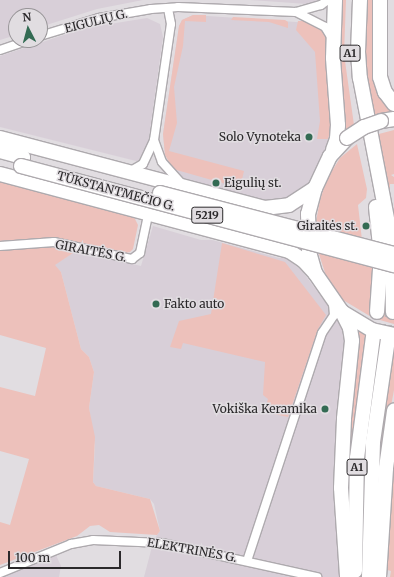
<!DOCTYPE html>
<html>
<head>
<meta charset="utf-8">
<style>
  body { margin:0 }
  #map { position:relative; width:394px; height:577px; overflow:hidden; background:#e1dde1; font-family:Merriweather,serif }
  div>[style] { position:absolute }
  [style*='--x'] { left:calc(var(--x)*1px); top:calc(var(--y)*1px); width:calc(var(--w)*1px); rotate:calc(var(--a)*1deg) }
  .built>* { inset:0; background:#d8cfd8 }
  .green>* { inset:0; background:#edc1bb }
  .highway-tunnel>* { height:14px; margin-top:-7px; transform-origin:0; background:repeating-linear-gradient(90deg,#bdb9bd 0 14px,transparent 0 21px) }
  .roads { filter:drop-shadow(1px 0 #aeaaae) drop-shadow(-1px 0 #aeaaae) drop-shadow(0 1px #aeaaae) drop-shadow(0 -1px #aeaaae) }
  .street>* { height:8px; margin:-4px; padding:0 4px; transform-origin:4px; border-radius:4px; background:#fff }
  .highway>* { height:14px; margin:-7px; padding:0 7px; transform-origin:7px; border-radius:7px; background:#fff }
  .bridges { filter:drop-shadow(1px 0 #aeaaae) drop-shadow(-1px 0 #aeaaae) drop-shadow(0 1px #aeaaae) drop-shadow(0 -1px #aeaaae) }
  .highway-bridge>* { height:14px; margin:-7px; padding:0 7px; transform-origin:7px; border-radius:7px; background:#fff }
  .dots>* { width:11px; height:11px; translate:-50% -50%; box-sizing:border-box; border:2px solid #e1dde1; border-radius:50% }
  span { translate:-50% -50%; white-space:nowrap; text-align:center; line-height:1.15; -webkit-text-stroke:3px #e1dde1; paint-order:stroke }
  .shield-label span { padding:1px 3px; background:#e1dde1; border:1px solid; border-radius:3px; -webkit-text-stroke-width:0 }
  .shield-label { font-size:11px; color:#2b292b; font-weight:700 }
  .street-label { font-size:12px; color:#2b292b }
  .poi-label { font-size:12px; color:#2b292b }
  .right { translate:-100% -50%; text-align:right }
  .left { translate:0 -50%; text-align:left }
  .north { position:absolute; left:8px; top:8px; width:40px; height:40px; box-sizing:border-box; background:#e1dde1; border:1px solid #989598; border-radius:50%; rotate:354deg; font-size:11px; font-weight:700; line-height:16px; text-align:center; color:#2b292b }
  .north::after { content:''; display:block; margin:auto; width:14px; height:18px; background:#336b53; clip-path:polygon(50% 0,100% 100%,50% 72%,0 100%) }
  .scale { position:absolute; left:8px; top:551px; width:113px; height:18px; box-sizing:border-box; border:2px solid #2b292b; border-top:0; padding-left:5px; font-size:12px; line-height:14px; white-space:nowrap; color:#2b292b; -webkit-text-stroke:3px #e1dde1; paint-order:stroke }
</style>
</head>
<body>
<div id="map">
  <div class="built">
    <div style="clip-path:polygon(0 0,143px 0,97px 9px,40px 27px,40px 16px,16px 16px,16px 35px,0 40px)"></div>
    <div style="clip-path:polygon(250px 0,319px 0,307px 4px)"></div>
    <div style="clip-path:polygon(193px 15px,311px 23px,332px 125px,327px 145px,310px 181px,304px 189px,281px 202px,255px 201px,239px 194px,183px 178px,165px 155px,163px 134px,179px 26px,182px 20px)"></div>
    <div style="clip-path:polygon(147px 18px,160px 24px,163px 37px,148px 145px,140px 162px,0 127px,0 56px,85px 28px)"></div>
    <div style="clip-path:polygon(153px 226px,201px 240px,212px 240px,279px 258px,287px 258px,302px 271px,341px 323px,347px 346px,341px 577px,144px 577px,154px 539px,160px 531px,154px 504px,150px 499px,96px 486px,93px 482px,95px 445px,89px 408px,94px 372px,89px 357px,81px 349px,61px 272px,54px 265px,76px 251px,141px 266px)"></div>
    <div style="clip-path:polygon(55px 553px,61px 566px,59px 577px,0 577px)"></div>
  </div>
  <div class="green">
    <div style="clip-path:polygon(339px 0,346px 0,344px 54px,354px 125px,345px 131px,340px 84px)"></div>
    <div style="clip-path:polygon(366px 0,375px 0,382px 98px,390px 112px,371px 117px,364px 51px)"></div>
    <div style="clip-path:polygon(193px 15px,206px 15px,206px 22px,185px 21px,183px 46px,174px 87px,177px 123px,169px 151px,244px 171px,240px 188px,173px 169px,165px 155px,163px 134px,179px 26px,182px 20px)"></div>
    <div style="clip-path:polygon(233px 17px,285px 20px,288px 22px,288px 28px,269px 22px,231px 20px)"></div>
    <div style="clip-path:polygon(298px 21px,305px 21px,318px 28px,325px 33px,327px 40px,332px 125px,328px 139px,317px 139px,320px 121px,315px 52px,296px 30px)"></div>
    <div style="clip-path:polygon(394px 130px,394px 174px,391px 175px,394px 177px,394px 184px,390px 184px,390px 189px,387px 189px,375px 135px)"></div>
    <div style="clip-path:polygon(357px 144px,367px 189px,366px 198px,358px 205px,362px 240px,315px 227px,320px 200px,327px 179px,340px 158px)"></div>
    <div style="clip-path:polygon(0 181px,134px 217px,138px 225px,133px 249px,130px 252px,121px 254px,63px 239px,45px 238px,0 241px)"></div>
    <div style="clip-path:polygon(222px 243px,285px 262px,326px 315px,318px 329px,288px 417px,264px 412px,268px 399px,263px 395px,265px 362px,183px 343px,181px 349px,170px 347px,179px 321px,211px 314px)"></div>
    <div style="clip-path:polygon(44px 246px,76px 251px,55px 265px,61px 272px,81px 349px,89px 357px,94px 372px,89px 408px,95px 437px,93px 482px,96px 486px,150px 499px,160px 531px,157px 535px,110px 532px,99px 525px,90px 526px,77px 536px,0 565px,0 522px,10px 525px,29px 459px,0 451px,0 387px,35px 396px,46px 348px,0 335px,0 250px)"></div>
    <div style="clip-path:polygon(318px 251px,373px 265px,382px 312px,394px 312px,394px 324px,373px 318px,343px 300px,328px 282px)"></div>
    <div style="clip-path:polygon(356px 330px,369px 335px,353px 433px,349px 559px,347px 459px)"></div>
    <div style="clip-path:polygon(394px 340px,394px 390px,377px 482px,381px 432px)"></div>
    <div style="clip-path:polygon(394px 454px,394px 577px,390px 577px,391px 571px,384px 569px)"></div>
  </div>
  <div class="highway-tunnel">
    <div style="--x:388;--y:339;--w:27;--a:-80"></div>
  </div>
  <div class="roads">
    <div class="street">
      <div style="--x:296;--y:12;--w:33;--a:27"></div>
      <div style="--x:325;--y:27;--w:13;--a:58"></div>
      <div style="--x:40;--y:36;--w:62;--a:-17"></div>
      <div style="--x:99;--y:18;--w:53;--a:-9.8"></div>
      <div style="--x:151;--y:9;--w:27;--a:-4"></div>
      <div style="--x:178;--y:7;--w:118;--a:2.4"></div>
      <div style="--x:296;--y:12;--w:26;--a:-16"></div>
      <div style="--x:321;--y:5;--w:9;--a:-36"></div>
      <div style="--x:0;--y:50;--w:31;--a:-19"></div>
      <div style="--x:154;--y:140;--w:23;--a:70"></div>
      <div style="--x:162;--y:162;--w:30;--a:48"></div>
      <div style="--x:129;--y:172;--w:16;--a:-30"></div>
      <div style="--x:143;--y:164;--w:26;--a:-65"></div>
      <div style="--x:154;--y:140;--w:117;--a:-81.7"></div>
      <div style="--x:171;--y:24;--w:16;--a:-101"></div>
      <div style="--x:0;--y:246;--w:54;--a:-4.2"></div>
      <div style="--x:54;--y:242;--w:80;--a:12.3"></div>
      <div style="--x:132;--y:259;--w:10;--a:-37"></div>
      <div style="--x:140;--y:253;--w:40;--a:-78"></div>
      <div style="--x:247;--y:561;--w:240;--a:-71.8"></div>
      <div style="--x:322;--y:333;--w:22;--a:-56"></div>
      <div style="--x:334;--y:315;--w:12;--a:-95"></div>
      <div style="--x:0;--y:573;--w:77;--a:-22.2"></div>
      <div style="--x:71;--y:544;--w:22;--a:-10"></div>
      <div style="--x:93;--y:540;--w:69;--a:2.5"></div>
      <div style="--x:162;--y:543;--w:159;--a:12.4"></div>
    </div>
    <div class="highway">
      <div style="--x:360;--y:0;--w:52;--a:92.2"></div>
      <div style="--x:358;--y:52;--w:26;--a:86"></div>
      <div style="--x:360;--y:78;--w:169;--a:79.1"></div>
      <div style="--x:392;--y:244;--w:68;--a:89.2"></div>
      <div style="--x:380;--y:0;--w:77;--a:90"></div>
      <div style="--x:380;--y:77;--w:16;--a:72"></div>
      <div style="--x:385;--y:92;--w:15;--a:53"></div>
      <div style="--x:381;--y:121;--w:13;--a:-9"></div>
      <div style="--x:0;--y:138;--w:274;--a:14.8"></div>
      <div style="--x:265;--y:208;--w:24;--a:-7"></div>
      <div style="--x:289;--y:205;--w:31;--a:-33"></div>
      <div style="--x:347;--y:138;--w:25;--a:133"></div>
      <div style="--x:330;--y:156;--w:35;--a:115"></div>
      <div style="--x:315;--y:188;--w:27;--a:105"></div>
      <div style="--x:308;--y:214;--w:38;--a:88"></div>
      <div style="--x:309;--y:252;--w:22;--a:74"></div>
      <div style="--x:315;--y:273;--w:47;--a:55.3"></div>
      <div style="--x:342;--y:312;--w:35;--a:31"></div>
      <div style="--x:372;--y:330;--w:23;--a:13"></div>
      <div style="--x:333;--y:150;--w:12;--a:-70"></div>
      <div style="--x:337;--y:139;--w:14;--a:-86"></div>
      <div style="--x:338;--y:125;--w:67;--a:-94.3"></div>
      <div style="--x:333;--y:58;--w:58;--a:-88"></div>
      <div style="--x:0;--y:151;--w:24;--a:15"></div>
      <div style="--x:0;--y:174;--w:299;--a:14.9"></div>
      <div style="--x:289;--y:251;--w:17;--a:33"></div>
      <div style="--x:303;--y:260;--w:18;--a:47"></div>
      <div style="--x:376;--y:207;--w:48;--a:84.1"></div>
      <div style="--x:381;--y:255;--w:57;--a:94"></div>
      <div style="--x:342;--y:312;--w:18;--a:63"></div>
      <div style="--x:350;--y:328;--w:13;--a:81"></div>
      <div style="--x:352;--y:341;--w:78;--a:95.9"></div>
      <div style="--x:344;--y:419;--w:69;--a:92.5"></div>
      <div style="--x:341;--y:488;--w:89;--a:86.1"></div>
      <div style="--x:355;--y:571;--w:113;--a:-89"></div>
      <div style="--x:357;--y:458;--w:123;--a:-82.5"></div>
      <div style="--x:369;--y:577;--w:135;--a:-88.3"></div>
      <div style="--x:373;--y:442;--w:104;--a:-81.7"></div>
      <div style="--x:379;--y:577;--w:109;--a:-86.3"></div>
      <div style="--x:386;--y:468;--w:58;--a:-82"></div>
    </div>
  </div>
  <div class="bridges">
    <div class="highway-bridge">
      <div style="--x:347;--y:138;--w:20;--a:-33"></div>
      <div style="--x:364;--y:127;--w:18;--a:-19"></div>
      <div style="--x:21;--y:166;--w:386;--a:14.9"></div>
      <div style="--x:160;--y:193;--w:242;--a:14.6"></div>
    </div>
  </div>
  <div class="dots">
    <div style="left:309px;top:137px;background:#336b53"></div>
    <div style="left:216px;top:183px;background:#336b53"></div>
    <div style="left:366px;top:226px;background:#336b53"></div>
    <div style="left:156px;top:304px;background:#336b53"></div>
    <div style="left:325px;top:409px;background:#336b53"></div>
  </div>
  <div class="shield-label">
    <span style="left:350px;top:53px">A1</span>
    <span style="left:207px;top:215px">5219</span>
    <span style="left:357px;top:467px">A1</span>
  </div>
  <div class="street-label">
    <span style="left:96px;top:21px;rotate:-14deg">EIGULIŲ G.</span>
    <span style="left:116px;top:191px;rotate:15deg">TŪKSTANTMEČIO G.</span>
    <span style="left:91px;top:251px;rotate:11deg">GIRAITĖS G.</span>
    <span style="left:192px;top:550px;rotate:10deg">ELEKTRINĖS G.</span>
  </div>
  <div class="poi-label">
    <span class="right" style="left:301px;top:137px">Solo Vynoteka</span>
    <span class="left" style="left:224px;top:183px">Eigulių st.</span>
    <span class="right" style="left:358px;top:226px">Giraitės st.</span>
    <span class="left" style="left:164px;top:304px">Fakto auto</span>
    <span class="right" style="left:317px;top:409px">Vokiška Keramika</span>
  </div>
  <div class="north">N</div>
  <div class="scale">100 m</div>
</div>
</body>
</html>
